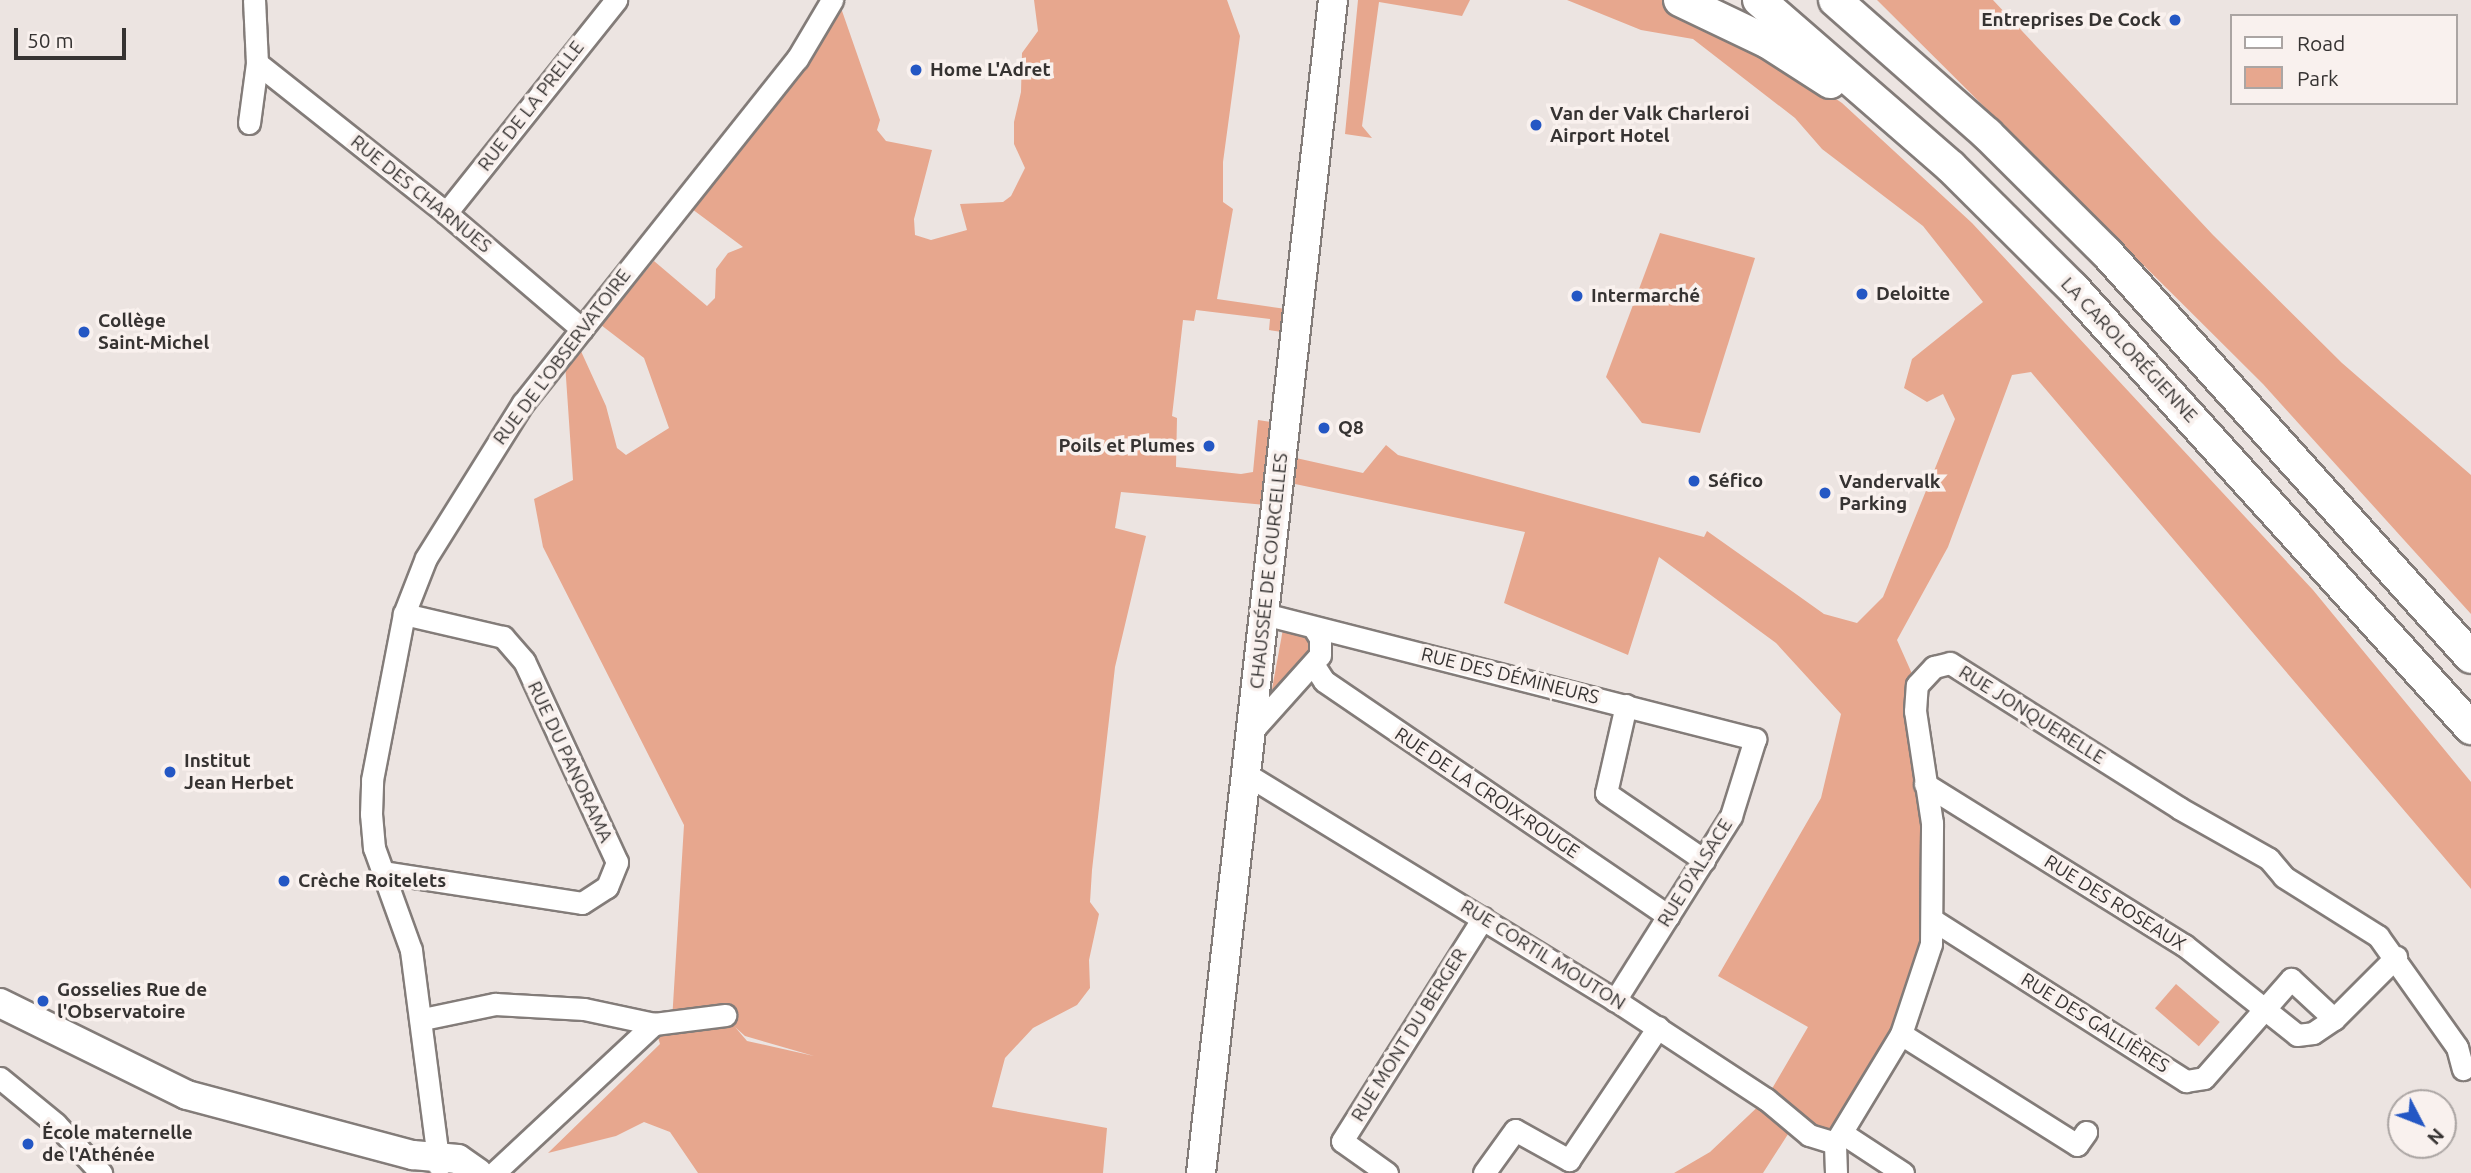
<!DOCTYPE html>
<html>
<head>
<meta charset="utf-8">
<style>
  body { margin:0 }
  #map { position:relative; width:2471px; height:1173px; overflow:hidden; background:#ece4e1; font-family:Ubuntu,sans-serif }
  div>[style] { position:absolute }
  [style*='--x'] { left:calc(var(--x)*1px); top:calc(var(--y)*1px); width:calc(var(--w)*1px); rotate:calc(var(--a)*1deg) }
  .green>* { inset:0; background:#e7a78e; transform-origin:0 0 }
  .roads { filter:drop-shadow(2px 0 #837c79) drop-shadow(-2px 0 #837c79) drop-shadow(0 2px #837c79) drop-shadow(0 -2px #837c79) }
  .minor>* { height:21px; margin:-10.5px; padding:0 10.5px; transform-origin:10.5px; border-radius:10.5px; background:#fff }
  .major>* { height:28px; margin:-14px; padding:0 14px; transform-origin:14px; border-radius:14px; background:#fff }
  .highway>* { height:32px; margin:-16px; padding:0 16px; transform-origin:16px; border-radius:16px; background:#fff }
  .dots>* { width:19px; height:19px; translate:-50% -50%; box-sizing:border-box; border:4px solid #f9f1ee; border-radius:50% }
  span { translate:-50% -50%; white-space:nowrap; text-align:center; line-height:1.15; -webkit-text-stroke:7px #f9f1ee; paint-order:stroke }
  .poi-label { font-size:19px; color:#363332; font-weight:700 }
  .right { translate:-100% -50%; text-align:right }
  .left { translate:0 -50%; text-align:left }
  .street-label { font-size:19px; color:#363332 }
  .legend { position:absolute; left:2230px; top:14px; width:228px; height:91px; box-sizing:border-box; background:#f9f1ee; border:2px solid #aba5a3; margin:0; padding:9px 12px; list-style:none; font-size:21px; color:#363332 }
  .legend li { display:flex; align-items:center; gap:14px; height:35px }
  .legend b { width:35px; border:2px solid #aba5a3 }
  .north { position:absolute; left:2387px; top:1089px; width:70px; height:70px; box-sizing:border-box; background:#f9f1ee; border:2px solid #aba5a3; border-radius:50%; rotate:132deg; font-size:19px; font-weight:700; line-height:28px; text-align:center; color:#363332 }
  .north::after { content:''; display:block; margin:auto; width:24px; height:32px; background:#2457c4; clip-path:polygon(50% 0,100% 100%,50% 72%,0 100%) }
  .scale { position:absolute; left:14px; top:28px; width:112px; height:32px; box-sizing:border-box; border:4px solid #363332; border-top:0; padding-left:9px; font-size:21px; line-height:24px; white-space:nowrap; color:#363332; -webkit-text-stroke:5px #f9f1ee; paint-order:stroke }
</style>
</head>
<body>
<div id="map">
  <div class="green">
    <div style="clip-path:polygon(evenodd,1034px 0,1227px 0,1240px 36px,1223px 162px,1223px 202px,1233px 209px,1217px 299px,1286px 309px,1282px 332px,1269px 330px,1270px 319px,1196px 310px,1194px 321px,1183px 320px,1172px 416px,1177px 418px,1176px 467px,1241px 474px,1253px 472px,1258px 420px,1271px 422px,1266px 505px,1121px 492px,1115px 528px,1146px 536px,1115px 667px,1092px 870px,1090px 902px,1099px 914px,1089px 960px,1090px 988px,1077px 1005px,1033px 1028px,1005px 1058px,992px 1107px,1107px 1128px,1103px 1173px,698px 1173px,670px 1132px,644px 1122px,616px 1136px,548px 1153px,660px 1044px,654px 1024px,672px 1021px,684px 825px,543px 547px,534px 499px,573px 480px,565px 363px,580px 349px,606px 406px,617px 448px,626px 455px,669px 428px,644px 358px,601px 325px,654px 261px,707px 306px,715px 298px,716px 269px,728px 253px,743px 247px,692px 209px,841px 8px,880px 120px,877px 130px,886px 141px,932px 150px,914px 219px,915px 235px,931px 240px,967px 230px,960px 204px,1003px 202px,1011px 196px,1025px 168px,1014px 144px,1014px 122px,1021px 92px,1022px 53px,1038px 31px,1034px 0,735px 1027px,745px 1036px,814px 1056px,747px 1041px,735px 1027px)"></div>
    <div style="clip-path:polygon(1358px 0,1470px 0,1462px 16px,1379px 2px,1362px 126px,1372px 138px,1345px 134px)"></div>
    <div style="clip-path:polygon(1567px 0,1674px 0,1711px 15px,1842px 103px,1972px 223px,2313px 590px,2471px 782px,2471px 889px,2031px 372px,2012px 375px,1948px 547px,1897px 640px,1917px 685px,1928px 952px,1901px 1034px,1835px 1143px,1790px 1131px,1763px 1173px,1674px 1173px,1710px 1152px,1766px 1099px,1808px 1027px,1718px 976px,1821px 798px,1841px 714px,1776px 643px,1659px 557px,1628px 655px,1504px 603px,1525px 532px,1295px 484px,1296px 458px,1363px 473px,1386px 445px,1398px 455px,1704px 537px,1707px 531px,1824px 614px,1857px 623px,1883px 597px,1955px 419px,1943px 394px,1927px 402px,1904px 388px,1912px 359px,1983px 302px,1923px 226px,1822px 149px,1795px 118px,1693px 39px,1641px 30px)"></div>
    <div style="clip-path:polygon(1877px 0,1993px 0,2213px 235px,2342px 363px,2471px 475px,2471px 614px,2263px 384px)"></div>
    <div style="clip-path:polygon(1660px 233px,1755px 258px,1700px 433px,1642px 423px,1606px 377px)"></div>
    <div style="clip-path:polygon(1283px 629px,1315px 637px,1316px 660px,1282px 691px,1272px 689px)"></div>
    <div style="left:2176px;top:984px;width:58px;height:32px;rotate:41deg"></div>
  </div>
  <div class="roads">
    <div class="minor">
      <div style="--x:257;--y:63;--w:241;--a:38.4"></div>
      <div style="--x:446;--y:213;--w:179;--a:40.5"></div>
      <div style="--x:249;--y:123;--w:61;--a:-82.4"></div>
      <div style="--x:257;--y:63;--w:63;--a:-92.7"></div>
      <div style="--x:446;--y:213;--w:273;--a:-51.4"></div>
      <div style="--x:1264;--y:614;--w:507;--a:14.28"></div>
      <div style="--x:1755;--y:739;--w:81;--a:107.3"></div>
      <div style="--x:1731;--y:816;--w:218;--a:122.2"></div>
      <div style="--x:1313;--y:664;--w:20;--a:57"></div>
      <div style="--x:1324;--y:681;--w:417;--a:34.3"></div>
      <div style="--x:1626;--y:705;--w:90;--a:102.8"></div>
      <div style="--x:1606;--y:793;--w:119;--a:34.4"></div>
      <div style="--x:1251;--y:732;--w:103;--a:-48.1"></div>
      <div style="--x:1320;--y:655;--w:17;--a:-90"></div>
      <div style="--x:1320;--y:638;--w:13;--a:-122"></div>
      <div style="--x:1246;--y:774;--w:433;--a:31.5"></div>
      <div style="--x:1615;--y:1000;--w:181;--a:33.3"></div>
      <div style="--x:1766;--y:1099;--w:56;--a:39.9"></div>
      <div style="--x:1809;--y:1135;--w:27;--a:17"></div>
      <div style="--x:1925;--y:784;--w:305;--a:31.9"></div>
      <div style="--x:2184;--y:945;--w:144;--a:38.5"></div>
      <div style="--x:2297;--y:1035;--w:16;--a:-7"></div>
      <div style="--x:2313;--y:1033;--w:25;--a:-34"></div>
      <div style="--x:2334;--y:1019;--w:88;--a:-45"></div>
      <div style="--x:382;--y:872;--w:202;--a:8.8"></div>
      <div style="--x:582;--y:903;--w:30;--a:-33"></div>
      <div style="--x:607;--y:887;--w:27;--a:-68"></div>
      <div style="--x:617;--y:862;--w:221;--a:-114.8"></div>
      <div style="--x:524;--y:661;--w:32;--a:-131"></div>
      <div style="--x:503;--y:637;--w:102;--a:-166.9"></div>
      <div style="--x:1933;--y:920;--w:300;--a:32.5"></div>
      <div style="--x:2186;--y:1081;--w:18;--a:-9"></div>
      <div style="--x:2204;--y:1078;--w:132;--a:-48.7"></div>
      <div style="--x:2291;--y:979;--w:59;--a:42.9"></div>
      <div style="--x:423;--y:1019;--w:74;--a:-11.8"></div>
      <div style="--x:495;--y:1004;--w:89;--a:3.2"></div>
      <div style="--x:584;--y:1009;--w:72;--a:12.1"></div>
      <div style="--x:654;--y:1024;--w:72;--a:-7.2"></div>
      <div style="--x:1901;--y:1034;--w:208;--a:32.2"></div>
      <div style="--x:2077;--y:1145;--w:16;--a:-55"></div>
      <div style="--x:0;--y:1078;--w:72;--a:39.4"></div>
      <div style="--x:56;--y:1124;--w:67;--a:47.4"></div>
      <div style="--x:1842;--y:1133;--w:73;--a:33.3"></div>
      <div style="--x:439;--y:1166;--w:218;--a:-97.4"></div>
      <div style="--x:411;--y:950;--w:109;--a:-109.9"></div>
      <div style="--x:374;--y:848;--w:34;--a:-95"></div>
      <div style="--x:371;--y:814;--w:34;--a:-88"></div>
      <div style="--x:372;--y:780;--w:169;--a:-79.1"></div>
      <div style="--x:404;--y:614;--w:60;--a:-68.6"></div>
      <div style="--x:426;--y:558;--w:183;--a:-58"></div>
      <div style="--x:523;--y:403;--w:440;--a:-51.5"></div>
      <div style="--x:797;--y:59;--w:69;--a:-59.3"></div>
      <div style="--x:494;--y:1173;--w:219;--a:-43"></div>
      <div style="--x:1387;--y:1173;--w:55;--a:-144.6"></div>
      <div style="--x:1342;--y:1141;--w:264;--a:-57.7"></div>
      <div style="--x:1484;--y:1173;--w:53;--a:-54.2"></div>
      <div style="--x:1515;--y:1130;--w:62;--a:29.1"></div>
      <div style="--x:1569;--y:1160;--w:160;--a:-56.2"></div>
      <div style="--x:1836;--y:1173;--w:30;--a:-92"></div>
      <div style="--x:1835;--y:1143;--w:127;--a:-58.8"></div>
      <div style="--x:1901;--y:1034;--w:95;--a:-71.6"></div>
      <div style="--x:1931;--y:944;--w:121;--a:-89.5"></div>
      <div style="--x:1932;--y:823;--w:113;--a:-98.6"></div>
      <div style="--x:1915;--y:711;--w:26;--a:-86"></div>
      <div style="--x:1917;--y:685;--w:25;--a:-47"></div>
      <div style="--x:1934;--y:667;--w:16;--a:-14"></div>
      <div style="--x:1950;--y:663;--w:271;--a:32.3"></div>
      <div style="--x:2179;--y:808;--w:103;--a:29.5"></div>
      <div style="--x:2269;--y:859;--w:23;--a:50"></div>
      <div style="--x:2284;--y:877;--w:111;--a:32.1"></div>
      <div style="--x:2378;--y:936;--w:136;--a:54.6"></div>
      <div style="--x:2457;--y:1047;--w:23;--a:75"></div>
    </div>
    <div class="major">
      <div style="--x:0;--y:1003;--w:208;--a:26.2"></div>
      <div style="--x:187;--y:1095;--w:234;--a:14.9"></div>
      <div style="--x:413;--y:1155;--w:45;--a:5.1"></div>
      <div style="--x:458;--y:1159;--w:24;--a:35"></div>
      <div style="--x:1201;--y:1173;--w:1180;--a:-83.58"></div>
    </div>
    <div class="highway">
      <div style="--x:1680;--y:0;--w:98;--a:25.5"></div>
      <div style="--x:1768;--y:42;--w:74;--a:32.8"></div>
      <div style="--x:1759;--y:0;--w:254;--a:41"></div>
      <div style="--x:1951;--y:167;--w:170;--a:44.8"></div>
      <div style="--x:2072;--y:287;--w:595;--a:47.86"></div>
      <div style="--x:1835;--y:0;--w:203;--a:41.4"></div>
      <div style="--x:1987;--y:134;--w:168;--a:44.8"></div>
      <div style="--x:2106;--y:252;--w:545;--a:47.97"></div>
    </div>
  </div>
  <div class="dots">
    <div style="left:2175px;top:20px;background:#2457c4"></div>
    <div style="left:916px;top:70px;background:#2457c4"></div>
    <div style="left:1536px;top:125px;background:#2457c4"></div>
    <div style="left:1862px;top:294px;background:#2457c4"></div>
    <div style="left:1577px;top:296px;background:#2457c4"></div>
    <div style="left:84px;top:332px;background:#2457c4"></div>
    <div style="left:1324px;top:428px;background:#2457c4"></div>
    <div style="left:1209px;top:446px;background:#2457c4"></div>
    <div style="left:1694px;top:481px;background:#2457c4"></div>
    <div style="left:1825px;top:493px;background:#2457c4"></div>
    <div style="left:170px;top:772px;background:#2457c4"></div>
    <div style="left:284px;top:881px;background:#2457c4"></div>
    <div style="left:43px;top:1001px;background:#2457c4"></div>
    <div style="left:28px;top:1144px;background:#2457c4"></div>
  </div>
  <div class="poi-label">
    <span class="right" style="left:2161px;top:20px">Entreprises De Cock</span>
    <span class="left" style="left:930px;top:70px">Home L'Adret</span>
    <span class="left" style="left:1550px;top:125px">Van der Valk Charleroi<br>Airport Hotel</span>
    <span class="left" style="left:1876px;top:294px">Deloitte</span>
    <span class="left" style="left:1591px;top:296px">Intermarché</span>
    <span class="left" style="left:98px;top:332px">Collège<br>Saint-Michel</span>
    <span class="left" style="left:1338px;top:428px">Q8</span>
    <span class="right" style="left:1195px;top:446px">Poils et Plumes</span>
    <span class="left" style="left:1708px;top:481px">Séfico</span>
    <span class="left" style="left:1839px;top:493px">Vandervalk<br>Parking</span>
    <span class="left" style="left:184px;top:772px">Institut<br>Jean Herbet</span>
    <span class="left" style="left:298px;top:881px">Crèche Roitelets</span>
    <span class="left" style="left:57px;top:1001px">Gosselies Rue de<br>l'Observatoire</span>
    <span class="left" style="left:42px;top:1144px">École maternelle<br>de l'Athénée</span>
  </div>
  <div class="street-label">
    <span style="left:531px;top:106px;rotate:-52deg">RUE DE LA PRELLE</span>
    <span style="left:421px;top:194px;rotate:39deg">RUE DES CHARNUES</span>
    <span style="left:2129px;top:350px;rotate:47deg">LA CAROLORÉGIENNE</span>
    <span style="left:562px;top:357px;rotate:-53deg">RUE DE L'OBSERVATOIRE</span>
    <span style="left:1269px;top:571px;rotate:-84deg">CHAUSSÉE DE COURCELLES</span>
    <span style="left:1510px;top:676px;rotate:14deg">RUE DES DÉMINEURS</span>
    <span style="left:2032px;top:715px;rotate:32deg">RUE JONQUERELLE</span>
    <span style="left:570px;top:762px;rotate:65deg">RUE DU PANORAMA</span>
    <span style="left:1487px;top:793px;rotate:34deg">RUE DE LA CROIX-ROUGE</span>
    <span style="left:1695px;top:873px;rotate:-58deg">RUE D'ALSACE</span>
    <span style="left:2115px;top:903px;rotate:32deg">RUE DES ROSEAUX</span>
    <span style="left:1543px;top:955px;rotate:32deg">RUE CORTIL MOUTON</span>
    <span style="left:2095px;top:1023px;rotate:32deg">RUE DES GALLIÈRES</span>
    <span style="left:1409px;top:1035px;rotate:-58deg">RUE MONT DU BERGER</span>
  </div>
  <ul class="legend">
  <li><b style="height:9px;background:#fff"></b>Road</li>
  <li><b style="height:19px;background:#e7a78e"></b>Park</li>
  </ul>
  <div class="north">N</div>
  <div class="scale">50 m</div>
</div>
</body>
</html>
